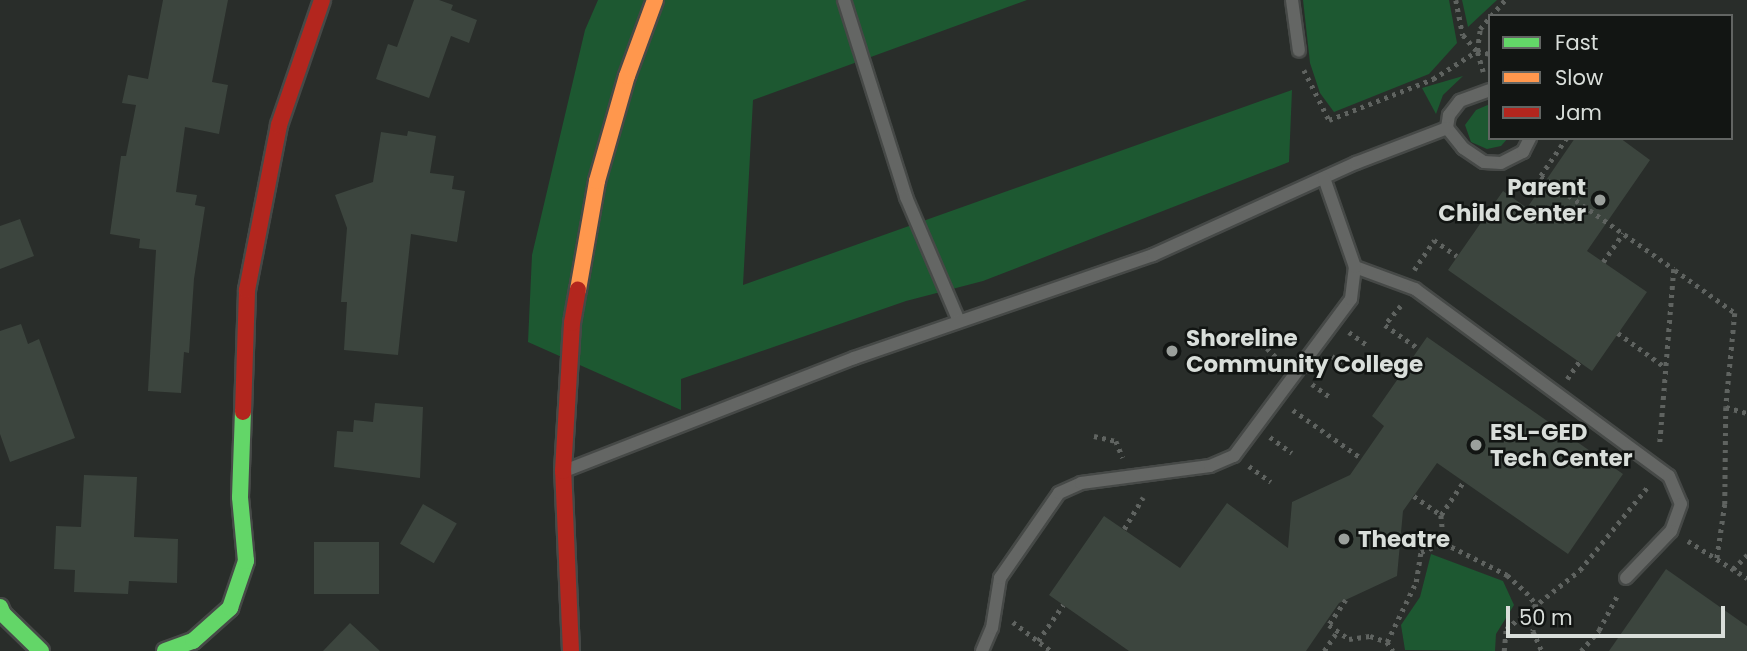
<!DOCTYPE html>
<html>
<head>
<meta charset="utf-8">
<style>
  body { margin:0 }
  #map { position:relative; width:1747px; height:651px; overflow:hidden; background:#292d2a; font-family:Poppins,sans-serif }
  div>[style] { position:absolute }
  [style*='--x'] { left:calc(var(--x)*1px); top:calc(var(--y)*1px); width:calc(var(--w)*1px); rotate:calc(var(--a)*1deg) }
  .green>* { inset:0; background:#1d5831 }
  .building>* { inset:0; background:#3c453e; transform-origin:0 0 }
  .path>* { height:4.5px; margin-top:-2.25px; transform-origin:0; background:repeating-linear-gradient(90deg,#5f6360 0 3.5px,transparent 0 8.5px) }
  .roads { filter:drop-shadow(2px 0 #464947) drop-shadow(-2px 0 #464947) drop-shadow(0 2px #464947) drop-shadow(0 -2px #464947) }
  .lane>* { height:12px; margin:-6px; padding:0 6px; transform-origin:6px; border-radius:6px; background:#646664 }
  .fast>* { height:16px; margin:-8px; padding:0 8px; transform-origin:8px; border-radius:8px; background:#63d668 }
  .slow>* { height:16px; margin:-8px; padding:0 8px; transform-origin:8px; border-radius:8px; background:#ff974d }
  .jam>* { height:16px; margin:-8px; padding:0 8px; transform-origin:8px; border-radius:8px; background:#b3261e }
  .dots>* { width:19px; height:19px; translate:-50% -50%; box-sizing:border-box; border:4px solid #121513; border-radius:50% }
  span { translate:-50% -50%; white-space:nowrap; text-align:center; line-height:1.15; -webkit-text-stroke:5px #121513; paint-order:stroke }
  .poi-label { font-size:23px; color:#d9deda; font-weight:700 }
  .right { translate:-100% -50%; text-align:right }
  .left { translate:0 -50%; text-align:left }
  .legend { position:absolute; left:1488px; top:14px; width:245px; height:126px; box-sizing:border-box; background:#121513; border:2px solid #626563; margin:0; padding:9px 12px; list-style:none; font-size:21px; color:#d9deda }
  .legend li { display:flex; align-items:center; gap:14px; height:35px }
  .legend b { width:35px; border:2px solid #626563 }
  .scale { position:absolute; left:1506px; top:606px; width:219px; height:32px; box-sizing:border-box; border:4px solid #d9deda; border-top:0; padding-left:9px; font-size:21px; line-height:24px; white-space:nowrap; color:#d9deda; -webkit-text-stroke:5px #121513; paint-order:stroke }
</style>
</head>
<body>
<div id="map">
  <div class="green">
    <div style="clip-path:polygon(598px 0,1027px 0,753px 100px,743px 285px,1292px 90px,1289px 162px,983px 281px,906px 301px,681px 379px,681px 410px,528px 342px,532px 255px,585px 30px)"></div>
    <div style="clip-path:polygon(1303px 0,1449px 0,1457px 43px,1429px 74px,1334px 112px,1320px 93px,1310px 63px)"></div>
    <div style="clip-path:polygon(1462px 0,1497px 0,1468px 27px)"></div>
    <div style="clip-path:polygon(1463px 76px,1443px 95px,1436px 114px,1422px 88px)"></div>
    <div style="clip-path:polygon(1490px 104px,1490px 138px,1508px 138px,1501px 146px,1487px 149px,1471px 142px,1465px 125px,1476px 110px)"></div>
    <div style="clip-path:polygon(1431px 554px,1503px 581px,1514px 605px,1496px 634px,1495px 651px,1405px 650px,1401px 625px,1420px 597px)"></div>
  </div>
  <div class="building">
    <div style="clip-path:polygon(163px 0,228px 0,212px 82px,228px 85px,219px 134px,185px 127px,176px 192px,197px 195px,195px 205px,205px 207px,194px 279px,189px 353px,184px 352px,181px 393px,148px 391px,156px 250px,139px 248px,140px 239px,110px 234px,121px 156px,126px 156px,136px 105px,122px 103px,128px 75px,148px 79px)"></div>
    <div style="clip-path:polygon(414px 0,439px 0,453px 5px,451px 10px,477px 20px,469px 43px,451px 36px,429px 98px,376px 79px,388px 44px,397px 47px)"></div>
    <div style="clip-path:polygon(408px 131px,436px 136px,430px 173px,454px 176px,452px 189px,465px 191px,457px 242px,411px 234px,398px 355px,344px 350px,347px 302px,341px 302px,347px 228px,335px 195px,373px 182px,381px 132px,407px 136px)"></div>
    <div style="clip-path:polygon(1575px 138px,1620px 138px,1650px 160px,1587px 251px,1647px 292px,1592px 371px,1448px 270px,1503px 191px,1527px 208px)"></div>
    <div style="clip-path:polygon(20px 219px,34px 256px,0 269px,0 226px)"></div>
    <div style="clip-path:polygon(21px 324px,28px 344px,39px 339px,75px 438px,10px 462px,0 434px,0 331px)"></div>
    <div style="clip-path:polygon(1427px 337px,1623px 474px,1568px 554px,1437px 463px,1403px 511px,1397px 576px,1339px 603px,1306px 651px,1129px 651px,1049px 595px,1104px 516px,1180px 568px,1227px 503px,1288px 548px,1292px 502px,1350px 475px,1384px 426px,1372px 416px)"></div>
    <div style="clip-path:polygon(375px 403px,423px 407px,420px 478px,334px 467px,337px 431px,353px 432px,354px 420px,373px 422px)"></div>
    <div style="clip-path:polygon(84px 475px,137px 477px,134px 537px,178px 539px,177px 583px,129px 581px,128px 594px,74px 592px,75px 570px,54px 569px,56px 526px,81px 527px)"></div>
    <div style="left:423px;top:504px;width:39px;height:46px;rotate:30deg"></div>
    <div style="left:314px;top:542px;width:65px;height:52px"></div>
    <div style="clip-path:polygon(1666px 569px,1747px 626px,1747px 651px,1609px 651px)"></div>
    <div style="clip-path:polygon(350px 623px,380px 651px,323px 651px)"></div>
  </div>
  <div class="path">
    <div style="--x:1456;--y:0;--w:36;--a:79"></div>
    <div style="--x:1463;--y:35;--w:21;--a:49"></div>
    <div style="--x:1477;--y:51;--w:13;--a:13"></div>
    <div style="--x:1491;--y:16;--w:21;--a:-49"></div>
    <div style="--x:1304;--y:70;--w:56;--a:63.4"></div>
    <div style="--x:1329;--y:120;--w:112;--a:-21.5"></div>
    <div style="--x:1433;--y:79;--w:52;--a:-32.5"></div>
    <div style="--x:1483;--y:72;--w:22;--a:-106"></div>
    <div style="--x:1477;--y:51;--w:22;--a:-82"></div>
    <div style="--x:1480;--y:29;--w:16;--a:-50"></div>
    <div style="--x:1567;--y:138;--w:46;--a:124.4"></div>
    <div style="--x:1541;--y:176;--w:162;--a:35"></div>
    <div style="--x:1674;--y:269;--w:175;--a:94.6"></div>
    <div style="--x:1603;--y:262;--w:35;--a:-55"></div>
    <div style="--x:1414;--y:270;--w:36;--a:-56"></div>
    <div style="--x:1434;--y:240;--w:28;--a:35"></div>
    <div style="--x:1675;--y:270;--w:74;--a:35.6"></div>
    <div style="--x:1735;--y:313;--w:94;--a:95.5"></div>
    <div style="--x:1726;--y:407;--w:97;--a:90.6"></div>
    <div style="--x:1725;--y:504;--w:56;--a:98.3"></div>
    <div style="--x:1401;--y:306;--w:25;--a:130"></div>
    <div style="--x:1385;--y:325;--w:42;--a:35.2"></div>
    <div style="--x:1349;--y:332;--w:24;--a:36"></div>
    <div style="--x:1618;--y:333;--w:58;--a:35.9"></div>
    <div style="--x:1236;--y:336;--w:33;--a:21"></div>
    <div style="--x:1267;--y:348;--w:18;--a:45"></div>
    <div style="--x:1332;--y:356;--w:24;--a:36"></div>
    <div style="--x:1567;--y:379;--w:21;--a:-55"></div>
    <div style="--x:1312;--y:384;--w:24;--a:36"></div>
    <div style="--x:1726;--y:407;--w:22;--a:16"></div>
    <div style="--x:1293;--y:410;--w:83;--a:35.2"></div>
    <div style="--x:1094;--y:436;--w:23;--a:13"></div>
    <div style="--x:1116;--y:441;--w:18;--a:68"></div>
    <div style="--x:1270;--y:437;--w:27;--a:36"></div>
    <div style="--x:1249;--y:466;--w:27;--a:36"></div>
    <div style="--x:1414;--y:496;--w:33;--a:35"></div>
    <div style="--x:1441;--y:515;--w:28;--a:84"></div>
    <div style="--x:1441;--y:515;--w:41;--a:-55.9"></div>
    <div style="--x:1124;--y:529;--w:37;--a:-59"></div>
    <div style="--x:1688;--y:541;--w:70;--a:32.1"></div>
    <div style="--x:1733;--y:569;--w:20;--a:-45"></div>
    <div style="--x:1346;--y:600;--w:30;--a:124"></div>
    <div style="--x:1329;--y:625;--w:24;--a:35"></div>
    <div style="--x:1349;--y:639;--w:21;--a:-8"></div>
    <div style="--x:1370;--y:636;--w:18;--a:19"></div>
    <div style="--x:1387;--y:642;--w:11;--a:56"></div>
    <div style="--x:1013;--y:622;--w:48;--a:37.3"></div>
    <div style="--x:1038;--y:641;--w:44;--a:-55.2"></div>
    <div style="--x:1387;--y:642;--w:67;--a:-64.2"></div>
    <div style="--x:1416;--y:582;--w:30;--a:-81"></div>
    <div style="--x:1421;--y:552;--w:25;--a:-21"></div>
    <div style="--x:1444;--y:543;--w:71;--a:26.9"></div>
    <div style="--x:1507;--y:575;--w:25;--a:42"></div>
    <div style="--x:1526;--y:592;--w:16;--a:50"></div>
    <div style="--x:1536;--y:604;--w:27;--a:96"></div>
    <div style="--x:1533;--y:631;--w:22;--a:66"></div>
    <div style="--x:1324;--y:651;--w:23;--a:-56"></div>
    <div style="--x:1504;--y:651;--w:22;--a:-85"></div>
    <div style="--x:1506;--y:629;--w:95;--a:-38.6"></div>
    <div style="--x:1580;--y:570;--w:109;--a:-50.9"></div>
    <div style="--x:1581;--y:651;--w:28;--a:-49"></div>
    <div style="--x:1599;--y:630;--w:41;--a:-62.2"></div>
  </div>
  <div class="roads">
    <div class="lane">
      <div style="--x:844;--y:0;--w:207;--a:72.5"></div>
      <div style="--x:906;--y:197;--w:135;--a:66.9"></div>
      <div style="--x:1292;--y:0;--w:51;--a:82.2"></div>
      <div style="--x:1490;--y:90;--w:32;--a:160"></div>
      <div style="--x:1460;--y:101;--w:18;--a:128"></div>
      <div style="--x:1449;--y:115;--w:13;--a:99"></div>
      <div style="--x:1447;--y:128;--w:26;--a:51"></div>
      <div style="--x:1463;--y:148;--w:25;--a:34"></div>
      <div style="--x:1484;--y:162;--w:17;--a:3"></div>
      <div style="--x:1501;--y:163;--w:25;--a:-27"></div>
      <div style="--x:1523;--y:152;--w:16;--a:-63"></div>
      <div style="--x:1355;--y:267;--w:64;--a:20.1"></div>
      <div style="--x:1415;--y:289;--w:315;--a:36.4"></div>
      <div style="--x:1669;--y:476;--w:30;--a:67"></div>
      <div style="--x:1681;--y:504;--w:29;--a:110"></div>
      <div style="--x:1671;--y:531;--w:65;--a:133.8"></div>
      <div style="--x:567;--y:470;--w:308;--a:-21.3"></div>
      <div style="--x:854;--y:358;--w:316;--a:-19"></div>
      <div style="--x:1153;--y:255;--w:223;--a:-24.4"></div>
      <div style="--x:1356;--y:163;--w:97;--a:-21"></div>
      <div style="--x:982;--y:651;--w:25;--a:-67"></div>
      <div style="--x:992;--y:628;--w:51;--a:-80.9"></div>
      <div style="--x:1000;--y:578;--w:103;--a:-55.2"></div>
      <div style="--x:1059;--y:493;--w:24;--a:-24"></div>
      <div style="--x:1081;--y:483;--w:130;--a:-7.5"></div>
      <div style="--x:1210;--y:466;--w:26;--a:-23"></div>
      <div style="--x:1234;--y:456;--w:196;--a:-53.3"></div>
      <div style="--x:1351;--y:299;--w:32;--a:-83"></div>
      <div style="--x:1355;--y:267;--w:94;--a:-109.2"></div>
    </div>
    <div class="fast">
      <div style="--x:0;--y:607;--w:8;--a:67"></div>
      <div style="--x:3;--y:614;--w:53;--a:44.2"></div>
      <div style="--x:165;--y:651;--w:30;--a:-20"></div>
      <div style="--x:193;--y:641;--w:50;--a:-41.7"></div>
      <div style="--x:230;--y:608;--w:50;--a:-71.2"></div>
      <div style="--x:246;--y:561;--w:64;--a:-95.4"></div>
      <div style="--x:240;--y:497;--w:85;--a:-88"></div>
    </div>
    <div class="slow">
      <div style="--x:578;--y:290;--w:111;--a:-80.1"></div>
      <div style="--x:597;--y:181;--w:109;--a:-74.1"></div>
      <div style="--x:627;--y:76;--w:81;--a:-69.8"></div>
    </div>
    <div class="jam">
      <div style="--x:243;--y:412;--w:122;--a:-88.1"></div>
      <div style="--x:247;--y:290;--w:168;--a:-79"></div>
      <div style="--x:279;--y:125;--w:132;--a:-71"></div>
      <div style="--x:571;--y:651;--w:180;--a:-92.5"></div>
      <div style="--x:563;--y:471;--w:148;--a:-86.5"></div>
      <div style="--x:572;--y:323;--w:34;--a:-80"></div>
    </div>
  </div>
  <div class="dots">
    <div style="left:1600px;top:200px;background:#9ba09c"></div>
    <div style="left:1172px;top:351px;background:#9ba09c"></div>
    <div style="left:1476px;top:445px;background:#9ba09c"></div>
    <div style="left:1344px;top:539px;background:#9ba09c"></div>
  </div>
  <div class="poi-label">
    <span class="right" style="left:1586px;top:200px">Parent<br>Child Center</span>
    <span class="left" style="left:1186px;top:351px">Shoreline<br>Community College</span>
    <span class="left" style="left:1490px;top:445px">ESL-GED<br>Tech Center</span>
    <span class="left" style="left:1358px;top:539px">Theatre</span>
  </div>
  <ul class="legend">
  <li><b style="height:9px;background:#63d668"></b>Fast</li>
  <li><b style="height:9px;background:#ff974d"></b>Slow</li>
  <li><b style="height:9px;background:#b3261e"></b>Jam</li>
  </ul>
  <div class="scale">50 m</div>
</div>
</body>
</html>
